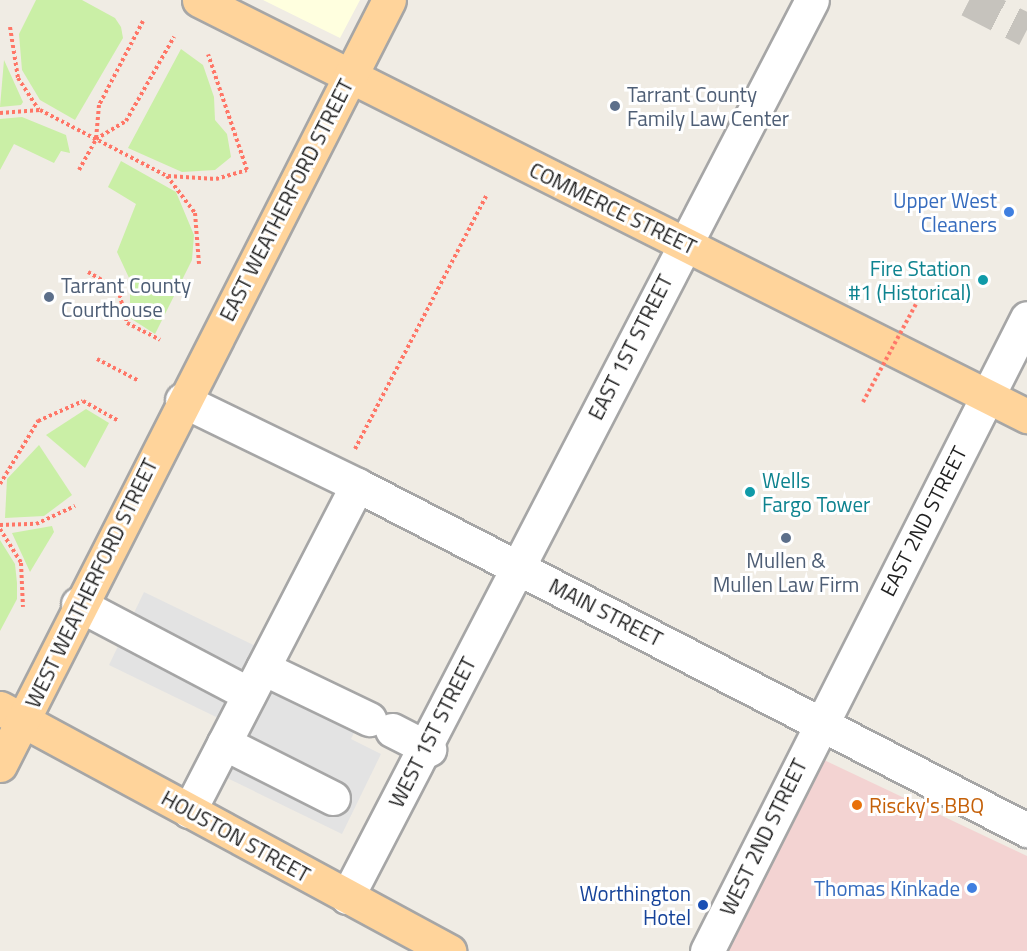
<!DOCTYPE html>
<html>
<head>
<meta charset="utf-8">
<style>
  body { margin:0 }
  #map { position:relative; width:1027px; height:951px; overflow:hidden; background:#f0ece4; font-family:"Titillium Web",sans-serif }
  div>[style] { position:absolute }
  [style*='--x'] { left:calc(var(--x)*1px); top:calc(var(--y)*1px); width:calc(var(--w)*1px); rotate:calc(var(--a)*1deg) }
  .commercial>* { inset:0; background:#f3d3d2 }
  .education>* { inset:0; background:#ffffdf }
  .grass>* { inset:0; background:#caefa6 }
  .parking>* { inset:0; background:#e3e3e3 }
  .minor-tunnel>* { height:33px; margin-top:-16.5px; transform-origin:0; background:repeating-linear-gradient(90deg,#c6c3bd 0 33px,transparent 0 49px) }
  .path>* { height:4px; margin-top:-2px; transform-origin:0; background:repeating-linear-gradient(90deg,#ff7667 0 3px,transparent 0 6px) }
  .roads { filter:drop-shadow(2px 0 #a6a6a6) drop-shadow(-2px 0 #a6a6a6) drop-shadow(0 2px #a6a6a6) drop-shadow(0 -2px #a6a6a6) }
  .minor>* { height:33px; margin:-16.5px; padding:0 16.5px; transform-origin:16.5px; border-radius:16.5px; background:#fff }
  .major>* { height:33px; margin:-16.5px; padding:0 16.5px; transform-origin:16.5px; border-radius:16.5px; background:#ffd49b }
  .path-bridge>* { height:4px; margin-top:-2px; transform-origin:0; background:repeating-linear-gradient(90deg,#ff7667 0 3px,transparent 0 6px) }
  .dots>* { width:16px; height:16px; translate:-50% -50%; box-sizing:border-box; border:3px solid #fff; border-radius:50% }
  span { translate:-50% -50%; white-space:nowrap; text-align:center; line-height:1.15; -webkit-text-stroke:6px #fff; paint-order:stroke }
  .service-label { font-size:21px; color:#4e5e75 }
  .left { translate:0 -50%; text-align:left }
  .street-label { font-size:21px; color:#1f1f1f }
  .shop-label { font-size:21px; color:#366cbe }
  .right { translate:-100% -50%; text-align:right }
  .culture-label { font-size:21px; color:#0d838f }
  .food-label { font-size:21px; color:#c56008 }
  .transit-label { font-size:21px; color:#164399 }
</style>
</head>
<body>
<div id="map">
  <div class="commercial">
    <div style="clip-path:polygon(824px 760px,1027px 856px,1027px 951px,728px 951px)"></div>
  </div>
  <div class="education">
    <div style="clip-path:polygon(263px 0,360px 0,340px 38px)"></div>
  </div>
  <div class="grass">
    <div style="clip-path:polygon(36px 0,82px 0,115px 18px,121px 27px,123px 38px,75px 120px,40px 100px,22px 70px,19px 34px)"></div>
    <div style="clip-path:polygon(181px 49px,203px 65px,214px 97px,215px 120px,227px 134px,231px 157px,215px 170px,182px 172px,128px 148px)"></div>
    <div style="clip-path:polygon(4px 60px,23px 102px,21px 105px,0 107px)"></div>
    <div style="clip-path:polygon(22px 117px,66px 135px,70px 153px,61px 151px,54px 163px,14px 144px,0 170px,0 119px)"></div>
    <div style="clip-path:polygon(121px 161px,176px 192px,194px 235px,192px 260px,155px 334px,130px 318px,130px 280px,117px 252px,136px 204px,108px 187px)"></div>
    <div style="clip-path:polygon(86px 409px,109px 423px,85px 468px,46px 435px)"></div>
    <div style="clip-path:polygon(39px 445px,72px 495px,44px 516px,5px 518px,7px 479px)"></div>
    <div style="clip-path:polygon(52px 526px,54px 532px,30px 572px,12px 533px)"></div>
    <div style="clip-path:polygon(0 540px,15px 564px,17px 583px,17px 599px,0 631px)"></div>
  </div>
  <div class="parking">
    <div style="clip-path:polygon(144px 592px,369px 701px,351px 739px,381px 754px,342px 834px,225px 777px,247px 732px,109px 665px)"></div>
  </div>
  <div class="minor-tunnel">
    <div style="--x:969;--y:0;--w:65;--a:27.3"></div>
  </div>
  <div class="path">
    <div style="--x:143;--y:21;--w:95;--a:117.6"></div>
    <div style="--x:99;--y:105;--w:34;--a:95"></div>
    <div style="--x:96;--y:139;--w:35;--a:-31"></div>
    <div style="--x:126;--y:121;--w:97;--a:-60.3"></div>
    <div style="--x:10;--y:27;--w:52;--a:81.1"></div>
    <div style="--x:18;--y:78;--w:38;--a:57"></div>
    <div style="--x:0;--y:113;--w:40;--a:-4.3"></div>
    <div style="--x:40;--y:110;--w:143;--a:27.5"></div>
    <div style="--x:167;--y:176;--w:46;--a:52.9"></div>
    <div style="--x:195;--y:213;--w:51;--a:85.5"></div>
    <div style="--x:79;--y:170;--w:35;--a:-61"></div>
    <div style="--x:168;--y:176;--w:48;--a:3.6"></div>
    <div style="--x:216;--y:179;--w:32;--a:-16"></div>
    <div style="--x:247;--y:170;--w:122;--a:-108.6"></div>
    <div style="--x:88;--y:272;--w:34;--a:30"></div>
    <div style="--x:118;--y:289;--w:35;--a:75"></div>
    <div style="--x:127;--y:323;--w:37;--a:27"></div>
    <div style="--x:97;--y:359;--w:47;--a:27.6"></div>
    <div style="--x:355;--y:449;--w:285;--a:-62.6"></div>
    <div style="--x:0;--y:484;--w:74;--a:-58.9"></div>
    <div style="--x:38;--y:421;--w:49;--a:-24"></div>
    <div style="--x:83;--y:401;--w:41;--a:29.1"></div>
    <div style="--x:0;--y:525;--w:36;--a:-2"></div>
    <div style="--x:36;--y:524;--w:43;--a:-24.8"></div>
    <div style="--x:0;--y:529;--w:40;--a:58"></div>
    <div style="--x:21;--y:563;--w:44;--a:87.4"></div>
  </div>
  <div class="roads">
    <div class="minor">
      <div style="--x:182;--y:400;--w:195;--a:25.9"></div>
      <div style="--x:357;--y:485;--w:754;--a:27.25"></div>
      <div style="--x:78;--y:604;--w:193;--a:27.8"></div>
      <div style="--x:263;--y:668;--w:118;--a:25.7"></div>
      <div style="--x:392;--y:730;--w:42;--a:27.2"></div>
      <div style="--x:224;--y:743;--w:122;--a:26.8"></div>
      <div style="--x:189;--y:811;--w:367;--a:-62.7"></div>
      <div style="--x:347;--y:897;--w:1010;--a:-62.6"></div>
      <div style="--x:707;--y:951;--w:709;--a:-63.18"></div>
    </div>
    <div class="major">
      <div style="--x:199;--y:0;--w:927;--a:26.68"></div>
      <div style="--x:0;--y:708;--w:511;--a:28.42"></div>
      <div style="--x:0;--y:765;--w:858;--a:-63.05"></div>
    </div>
  </div>
  <div class="path-bridge">
    <div style="--x:863;--y:402;--w:114;--a:-61.6"></div>
  </div>
  <div class="dots">
    <div style="left:615px;top:106px;background:#5c6f8a"></div>
    <div style="left:1009px;top:212px;background:#3f7fe0"></div>
    <div style="left:983px;top:280px;background:#0f9aa8"></div>
    <div style="left:49px;top:297px;background:#5c6f8a"></div>
    <div style="left:750px;top:492px;background:#0f9aa8"></div>
    <div style="left:786px;top:538px;background:#5c6f8a"></div>
    <div style="left:857px;top:805px;background:#e8710a"></div>
    <div style="left:972px;top:888px;background:#3f7fe0"></div>
    <div style="left:703px;top:905px;background:#1a4fb4"></div>
  </div>
  <div class="service-label">
    <span class="left" style="left:627px;top:106px">Tarrant County<br>Family Law Center</span>
    <span class="left" style="left:61px;top:297px">Tarrant County<br>Courthouse</span>
    <span style="left:786px;top:572px">Mullen &amp;<br>Mullen Law Firm</span>
  </div>
  <div class="street-label">
    <span style="left:286px;top:200px;rotate:-63deg">EAST WEATHERFORD STREET</span>
    <span style="left:613px;top:208px;rotate:26deg">COMMERCE STREET</span>
    <span style="left:630px;top:347px;rotate:-63deg">EAST 1ST STREET</span>
    <span style="left:923px;top:521px;rotate:-63deg">EAST 2ND STREET</span>
    <span style="left:91px;top:583px;rotate:-64deg">WEST WEATHERFORD STREET</span>
    <span style="left:606px;top:612px;rotate:27deg">MAIN STREET</span>
    <span style="left:432px;top:732px;rotate:-63deg">WEST 1ST STREET</span>
    <span style="left:236px;top:836px;rotate:29deg">HOUSTON STREET</span>
    <span style="left:763px;top:837px;rotate:-64deg">WEST 2ND STREET</span>
  </div>
  <div class="shop-label">
    <span class="right" style="left:997px;top:212px">Upper West<br>Cleaners</span>
    <span class="right" style="left:960px;top:888px">Thomas Kinkade</span>
  </div>
  <div class="culture-label">
    <span class="right" style="left:971px;top:280px">Fire Station<br>#1 (Historical)</span>
    <span class="left" style="left:762px;top:492px">Wells<br>Fargo Tower</span>
  </div>
  <div class="food-label">
    <span class="left" style="left:869px;top:805px">Riscky's BBQ</span>
  </div>
  <div class="transit-label">
    <span class="right" style="left:691px;top:905px">Worthington<br>Hotel</span>
  </div>
</div>
</body>
</html>
